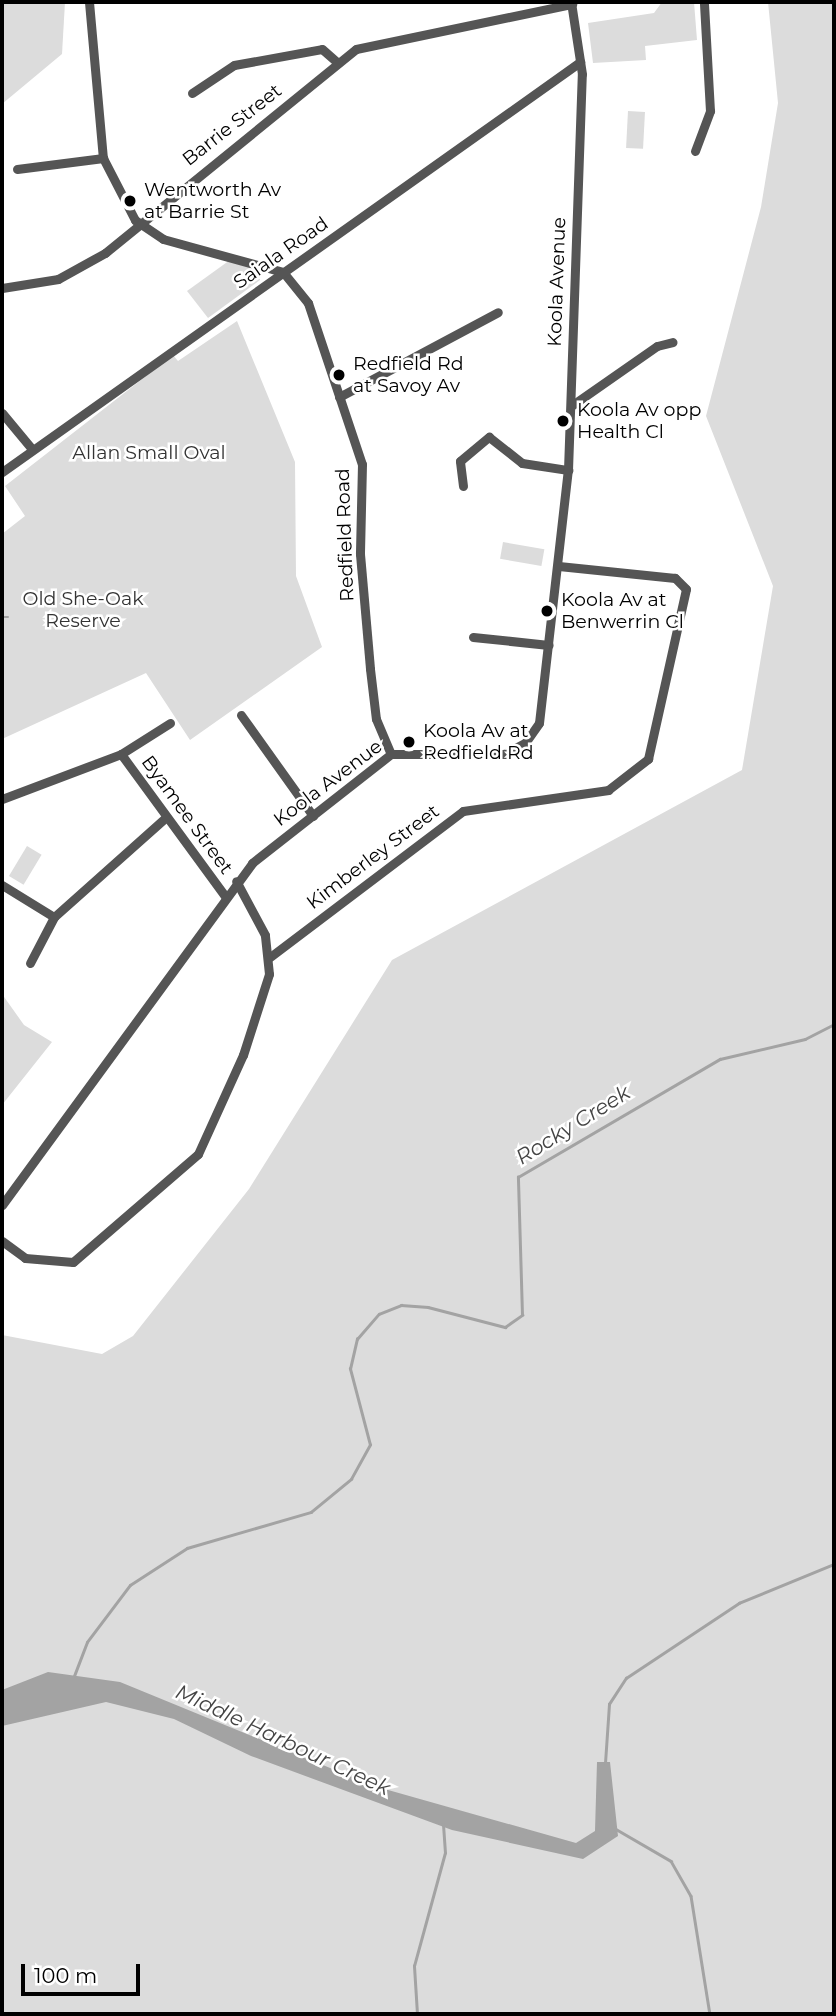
<!DOCTYPE html>
<html>
<head>
<meta charset="utf-8">
<style>
  body { margin:0 }
  #map { position:relative; width:836px; height:2016px; overflow:hidden; background:#fff; font-family:Montserrat,sans-serif }
  div>[style] { position:absolute }
  [style*='--x'] { left:calc(var(--x)*1px); top:calc(var(--y)*1px); width:calc(var(--w)*1px); rotate:calc(var(--a)*1deg) }
  .green>* { inset:0; background:#dcdcdc; transform-origin:0 0 }
  .water>* { inset:0; background:#a3a3a3 }
  .stream>* { height:2.5px; margin:-1.25px; padding:0 1.25px; transform-origin:1.25px; border-radius:1.25px; background:#a3a3a3 }
  .minor>* { height:9px; margin:-4.5px; padding:0 4.5px; transform-origin:4.5px; border-radius:4.5px; background:#555 }
  .dots>* { width:19px; height:19px; translate:-50% -50%; box-sizing:border-box; border:4px solid #fff; border-radius:50% }
  span { translate:-50% -50%; white-space:nowrap; text-align:center; line-height:1.15; -webkit-text-stroke:5px #fff; paint-order:stroke }
  .street-label { font-size:19px; color:#000 }
  .poi-label { font-size:19px; color:#000 }
  .left { translate:0 -50%; text-align:left }
  .park-label { font-size:19px; color:#333 }
  .water-label { font-size:21px; color:#444; font-style:italic }
  .frame { position:absolute; inset:0; border:4px solid #000; pointer-events:none }
  .scale { position:absolute; left:21px; top:1964px; width:119px; height:32px; box-sizing:border-box; border:4px solid #000; border-top:0; padding-left:9px; font-size:21px; line-height:24px; white-space:nowrap; color:#000; -webkit-text-stroke:5px #fff; paint-order:stroke }
</style>
</head>
<body>
<div id="map">
  <div class="green">
    <div style="clip-path:polygon(2px 2px,65px 2px,62px 54px,2px 104px)"></div>
    <div style="clip-path:polygon(662px 2px,694px 2px,697px 40px,645px 46px,646px 60px,593px 63px,588px 23px,654px 13px)"></div>
    <div style="clip-path:polygon(768px 2px,834px 2px,834px 2014px,2px 2014px,2px 1335px,102px 1354px,133px 1336px,249px 1189px,392px 960px,742px 770px,773px 586px,706px 416px,761px 207px,778px 103px)"></div>
    <div style="left:628px;top:111px;width:17px;height:37px;rotate:3deg"></div>
    <div style="clip-path:polygon(230px 260px,258px 269px,260px 280px,208px 318px,187px 291px)"></div>
    <div style="clip-path:polygon(237px 321px,295px 462px,296px 576px,322px 647px,190px 740px,146px 673px,2px 739px,2px 534px,25px 516px,5px 486px,173px 355px,178px 361px)"></div>
    <div style="left:503px;top:542px;width:42px;height:17px;rotate:10deg"></div>
    <div style="left:27px;top:846px;width:17px;height:35px;rotate:31deg"></div>
    <div style="clip-path:polygon(2px 994px,24px 1025px,52px 1042px,2px 1105px)"></div>
  </div>
  <div class="water">
    <div style="clip-path:polygon(48px 1672px,120px 1682px,374px 1786px,576px 1843px,595px 1831px,597px 1762px,610px 1762px,618px 1836px,583px 1859px,452px 1830px,251px 1756px,174px 1719px,106px 1702px,2px 1726px,2px 1690px)"></div>
  </div>
  <div class="stream">
    <div style="--x:2;--y:617;--w:6;--a:0"></div>
    <div style="--x:74;--y:1676;--w:36;--a:-69"></div>
    <div style="--x:87;--y:1642;--w:71;--a:-53"></div>
    <div style="--x:130;--y:1585;--w:68;--a:-33"></div>
    <div style="--x:187;--y:1548;--w:129;--a:-16.2"></div>
    <div style="--x:311;--y:1512;--w:52;--a:-39.5"></div>
    <div style="--x:351;--y:1479;--w:39;--a:-61"></div>
    <div style="--x:370;--y:1445;--w:79;--a:-104.7"></div>
    <div style="--x:350;--y:1369;--w:31;--a:-77"></div>
    <div style="--x:357;--y:1339;--w:33;--a:-49"></div>
    <div style="--x:379;--y:1314;--w:24;--a:-22"></div>
    <div style="--x:401;--y:1305;--w:27;--a:4"></div>
    <div style="--x:428;--y:1307;--w:80;--a:14.6"></div>
    <div style="--x:505;--y:1327;--w:21;--a:-35"></div>
    <div style="--x:522;--y:1315;--w:138;--a:-91.7"></div>
    <div style="--x:518;--y:1177;--w:234;--a:-30.3"></div>
    <div style="--x:720;--y:1059;--w:87;--a:-13.2"></div>
    <div style="--x:805;--y:1039;--w:33;--a:-27"></div>
    <div style="--x:605;--y:1763;--w:59;--a:-86.1"></div>
    <div style="--x:609;--y:1704;--w:31;--a:-57"></div>
    <div style="--x:626;--y:1678;--w:136;--a:-33.6"></div>
    <div style="--x:739;--y:1603;--w:103;--a:-22.3"></div>
    <div style="--x:616;--y:1829;--w:64;--a:30.2"></div>
    <div style="--x:671;--y:1861;--w:40;--a:60.3"></div>
    <div style="--x:691;--y:1896;--w:120;--a:80.9"></div>
    <div style="--x:417;--y:2014;--w:48;--a:-93.6"></div>
    <div style="--x:414;--y:1966;--w:117;--a:-74.7"></div>
    <div style="--x:445;--y:1853;--w:29;--a:-94"></div>
  </div>
  <div class="minor">
    <div style="--x:89;--y:2;--w:157;--a:84.9"></div>
    <div style="--x:103;--y:158;--w:70;--a:62.7"></div>
    <div style="--x:135;--y:220;--w:34;--a:34"></div>
    <div style="--x:163;--y:239;--w:124;--a:15.4"></div>
    <div style="--x:283;--y:272;--w:40;--a:51"></div>
    <div style="--x:308;--y:303;--w:170;--a:71.5"></div>
    <div style="--x:362;--y:464;--w:90;--a:91.3"></div>
    <div style="--x:360;--y:554;--w:115;--a:85"></div>
    <div style="--x:370;--y:669;--w:50;--a:83.2"></div>
    <div style="--x:376;--y:719;--w:38;--a:67"></div>
    <div style="--x:192;--y:93;--w:50;--a:-33.7"></div>
    <div style="--x:234;--y:65;--w:89;--a:-10.3"></div>
    <div style="--x:322;--y:49;--w:21;--a:41"></div>
    <div style="--x:695;--y:151;--w:43;--a:-69.4"></div>
    <div style="--x:710;--y:111;--w:109;--a:-93.2"></div>
    <div style="--x:17;--y:169;--w:87;--a:-7.3"></div>
    <div style="--x:2;--y:288;--w:57;--a:-9.1"></div>
    <div style="--x:58;--y:279;--w:54;--a:-29"></div>
    <div style="--x:105;--y:253;--w:323;--a:-39.1"></div>
    <div style="--x:356;--y:49;--w:221;--a:-11.8"></div>
    <div style="--x:339;--y:397;--w:180;--a:-28.1"></div>
    <div style="--x:571;--y:406;--w:105;--a:-34.9"></div>
    <div style="--x:657;--y:346;--w:16;--a:-14"></div>
    <div style="--x:2;--y:413;--w:47;--a:50.2"></div>
    <div style="--x:2;--y:472;--w:709;--a:-35.35"></div>
    <div style="--x:463;--y:486;--w:25;--a:-97"></div>
    <div style="--x:460;--y:461;--w:38;--a:-40"></div>
    <div style="--x:489;--y:437;--w:42;--a:38.2"></div>
    <div style="--x:522;--y:463;--w:47;--a:8.7"></div>
    <div style="--x:473;--y:637;--w:76;--a:6"></div>
    <div style="--x:241;--y:715;--w:124;--a:54.5"></div>
    <div style="--x:121;--y:754;--w:176;--a:53.8"></div>
    <div style="--x:2;--y:799;--w:127;--a:-20.7"></div>
    <div style="--x:121;--y:754;--w:58;--a:-32.3"></div>
    <div style="--x:2;--y:885;--w:61;--a:31.6"></div>
    <div style="--x:270;--y:957;--w:242;--a:-37.1"></div>
    <div style="--x:463;--y:811;--w:147;--a:-8.2"></div>
    <div style="--x:608;--y:790;--w:51;--a:-37.8"></div>
    <div style="--x:648;--y:759;--w:174;--a:-77.4"></div>
    <div style="--x:686;--y:589;--w:16;--a:-135"></div>
    <div style="--x:675;--y:578;--w:117;--a:-174.1"></div>
    <div style="--x:30;--y:963;--w:52;--a:-62.4"></div>
    <div style="--x:54;--y:917;--w:149;--a:-41.7"></div>
    <div style="--x:2;--y:1205;--w:424;--a:-53.8"></div>
    <div style="--x:252;--y:863;--w:177;--a:-38.1"></div>
    <div style="--x:391;--y:754;--w:113;--a:0"></div>
    <div style="--x:504;--y:754;--w:24;--a:-28"></div>
    <div style="--x:525;--y:743;--w:24;--a:-55"></div>
    <div style="--x:539;--y:723;--w:255;--a:-83.5"></div>
    <div style="--x:568;--y:470;--w:396;--a:-88"></div>
    <div style="--x:582;--y:74;--w:73;--a:-98.7"></div>
    <div style="--x:2;--y:1241;--w:29;--a:36"></div>
    <div style="--x:25;--y:1258;--w:48;--a:4.8"></div>
    <div style="--x:73;--y:1262;--w:165;--a:-40.8"></div>
    <div style="--x:198;--y:1154;--w:109;--a:-65.6"></div>
    <div style="--x:243;--y:1055;--w:85;--a:-72.2"></div>
    <div style="--x:269;--y:974;--w:39;--a:-96"></div>
    <div style="--x:265;--y:935;--w:61;--a:-118.2"></div>
  </div>
  <div class="dots">
    <div style="left:130px;top:201px;background:#000"></div>
    <div style="left:339px;top:375px;background:#000"></div>
    <div style="left:563px;top:421px;background:#000"></div>
    <div style="left:547px;top:611px;background:#000"></div>
    <div style="left:409px;top:742px;background:#000"></div>
  </div>
  <div class="street-label">
    <span style="left:232px;top:125px;rotate:-38deg">Barrie Street</span>
    <span style="left:281px;top:253px;rotate:-35deg">Saiala Road</span>
    <span style="left:557px;top:282px;rotate:-88deg">Koola Avenue</span>
    <span style="left:345px;top:535px;rotate:-92deg">Redfield Road</span>
    <span style="left:328px;top:783px;rotate:-37deg">Koola Avenue</span>
    <span style="left:187px;top:815px;rotate:54deg">Byamee Street</span>
    <span style="left:373px;top:857px;rotate:-37deg">Kimberley Street</span>
  </div>
  <div class="poi-label">
    <span class="left" style="left:144px;top:201px">Wentworth Av<br>at Barrie St</span>
    <span class="left" style="left:353px;top:375px">Redfield Rd<br>at Savoy Av</span>
    <span class="left" style="left:577px;top:421px">Koola Av opp<br>Health Cl</span>
    <span class="left" style="left:561px;top:611px">Koola Av at<br>Benwerrin Cl</span>
    <span class="left" style="left:423px;top:742px">Koola Av at<br>Redfield Rd</span>
  </div>
  <div class="park-label">
    <span style="left:149px;top:453px">Allan Small Oval</span>
    <span style="left:83px;top:610px">Old She-Oak<br>Reserve</span>
  </div>
  <div class="water-label">
    <span style="left:573px;top:1125px;rotate:-32deg">Rocky Creek</span>
    <span style="left:283px;top:1740px;rotate:25deg">Middle Harbour Creek</span>
  </div>
  <div class="frame"></div>
  <div class="scale">100 m</div>
</div>
</body>
</html>
